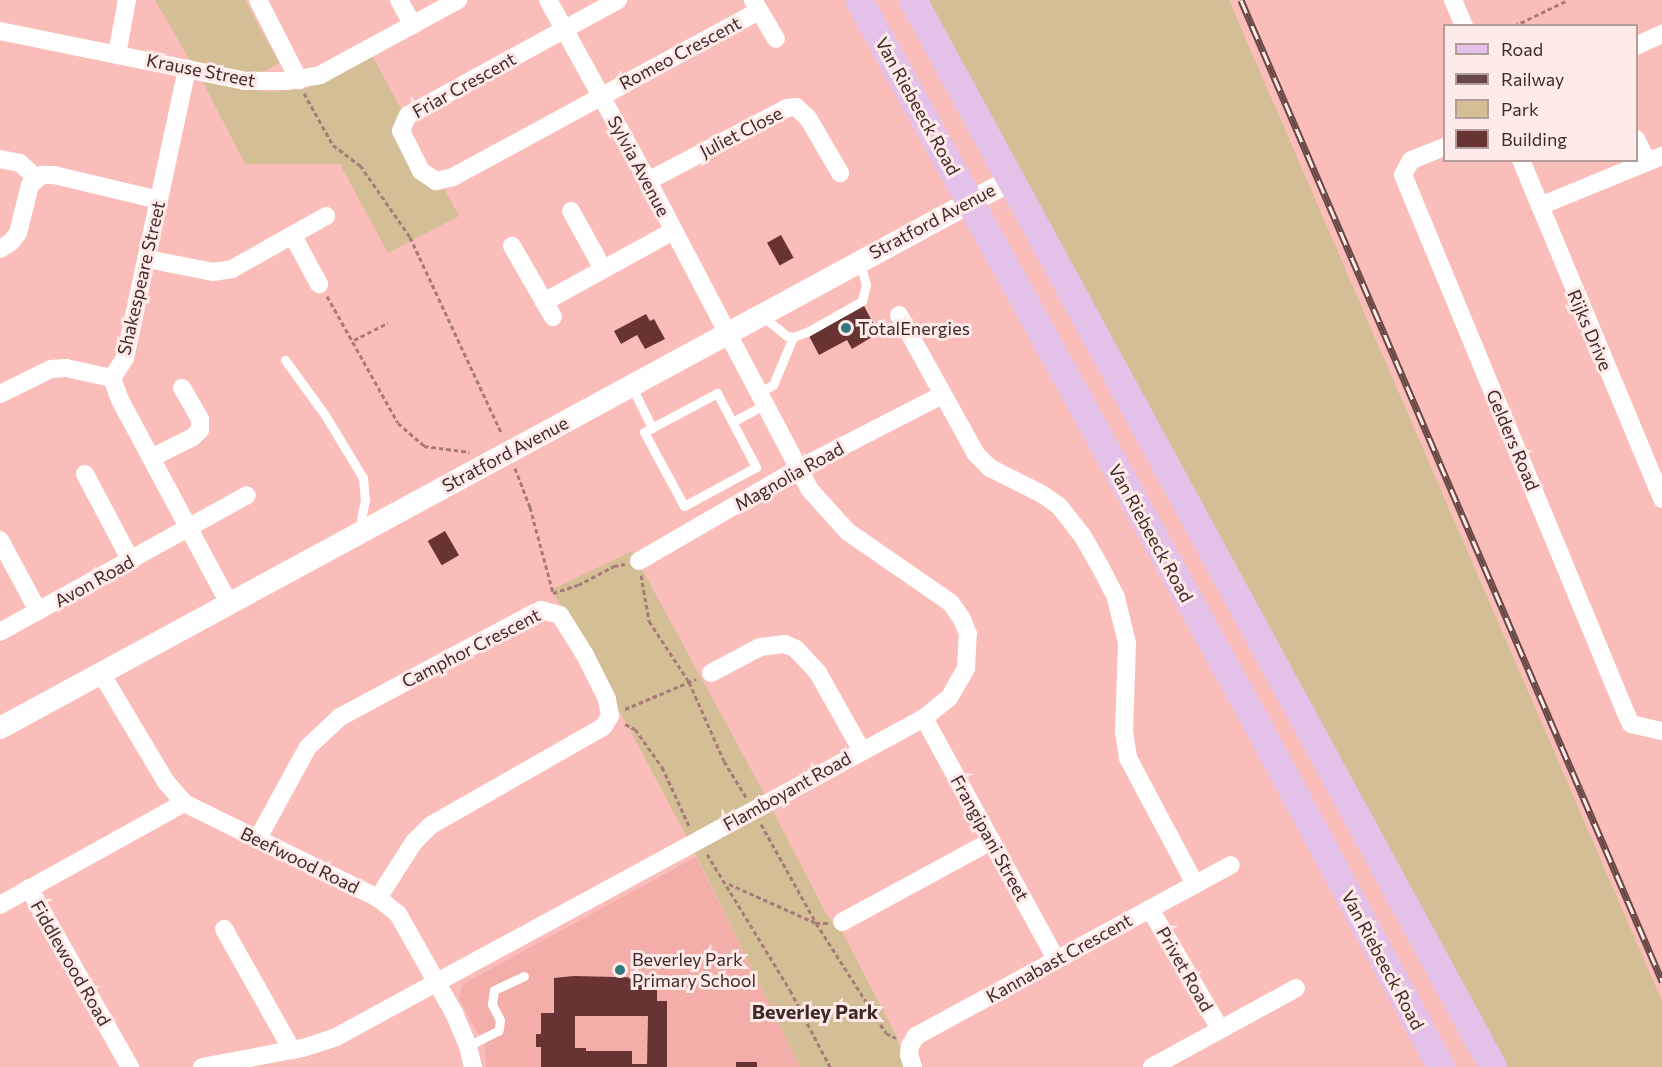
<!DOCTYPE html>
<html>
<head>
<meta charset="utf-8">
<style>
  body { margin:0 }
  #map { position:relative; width:1662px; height:1067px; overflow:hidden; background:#fbbdb9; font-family:Commissioner,sans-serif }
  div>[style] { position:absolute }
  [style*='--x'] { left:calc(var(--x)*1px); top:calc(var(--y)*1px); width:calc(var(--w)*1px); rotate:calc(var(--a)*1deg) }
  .built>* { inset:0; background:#f4aeaa }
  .green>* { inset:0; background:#d4be95 }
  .building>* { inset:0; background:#673433; transform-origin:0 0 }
  .path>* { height:3px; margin-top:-1.5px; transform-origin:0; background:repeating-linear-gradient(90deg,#a77a77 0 4.5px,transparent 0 7.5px) }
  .service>* { height:9px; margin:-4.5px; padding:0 4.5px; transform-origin:4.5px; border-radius:4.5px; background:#fff }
  .minor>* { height:18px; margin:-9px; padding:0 9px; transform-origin:9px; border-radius:9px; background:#fff }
  .tertiary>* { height:22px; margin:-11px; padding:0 11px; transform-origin:11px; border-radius:11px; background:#fff }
  .primary>* { height:28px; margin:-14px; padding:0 14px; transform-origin:14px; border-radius:14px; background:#e4c1e8 }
  .rail>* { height:7px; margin-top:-3.5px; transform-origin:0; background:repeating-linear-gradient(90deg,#feeae9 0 14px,#684845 0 28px); box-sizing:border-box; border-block:2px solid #684845 }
  .dots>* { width:16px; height:16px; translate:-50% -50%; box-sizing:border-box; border:3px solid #feeae9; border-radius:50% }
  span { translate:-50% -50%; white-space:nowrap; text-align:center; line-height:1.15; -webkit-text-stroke:6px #feeae9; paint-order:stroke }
  .street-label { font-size:18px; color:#412927 }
  .poi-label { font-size:18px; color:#412927 }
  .left { translate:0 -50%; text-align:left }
  .neighbourhood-label { font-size:20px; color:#412927; font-weight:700 }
  .legend { position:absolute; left:1443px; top:24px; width:195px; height:138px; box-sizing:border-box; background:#feeae9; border:2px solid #b29d9b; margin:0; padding:8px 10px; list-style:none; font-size:18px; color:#412927 }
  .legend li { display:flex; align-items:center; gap:12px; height:30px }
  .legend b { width:30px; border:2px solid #b29d9b }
</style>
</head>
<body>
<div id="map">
  <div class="built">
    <div style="clip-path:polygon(696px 857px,800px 1067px,486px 1067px,485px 1046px,459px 999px,463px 984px)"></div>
  </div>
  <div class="green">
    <div style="clip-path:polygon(155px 0,245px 0,279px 63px,264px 71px,245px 74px,192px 64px)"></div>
    <div style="clip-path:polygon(926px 0,1229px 0,1662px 1001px,1662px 1067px,1501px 1067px)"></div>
    <div style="clip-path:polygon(372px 55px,402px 111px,394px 125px,423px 183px,434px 191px,445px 190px,459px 216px,388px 253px,340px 164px,245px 164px,203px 82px,214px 81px,268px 92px,304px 89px)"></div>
    <div style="clip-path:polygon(632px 551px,765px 795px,687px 837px,572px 622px,551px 590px)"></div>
    <div style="clip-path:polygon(771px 807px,826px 914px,843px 934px,897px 1037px,906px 1067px,800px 1067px,693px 849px)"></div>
  </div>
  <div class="building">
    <div style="left:781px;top:235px;width:26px;height:16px;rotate:61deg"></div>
    <div style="clip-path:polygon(864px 306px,874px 325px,868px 329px,872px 337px,852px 349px,847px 340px,819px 355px,809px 336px)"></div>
    <div style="clip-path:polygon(646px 314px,650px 321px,654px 319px,665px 339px,645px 349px,637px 335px,621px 344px,614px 331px)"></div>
    <div style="left:445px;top:531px;width:28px;height:20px;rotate:60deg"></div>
    <div style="clip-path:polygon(evenodd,574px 976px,657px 978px,657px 1001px,667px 1001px,667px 1067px,541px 1067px,541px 1047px,536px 1047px,536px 1034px,541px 1034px,541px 1013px,554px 1013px,554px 978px,574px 976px,575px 1016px,648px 1016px,647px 1064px,632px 1064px,632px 1051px,586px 1051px,586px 1048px,575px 1048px,575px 1016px)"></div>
    <div style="left:736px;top:1062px;width:21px;height:5px"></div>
  </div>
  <div class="path">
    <div style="--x:1514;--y:26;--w:60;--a:-25.7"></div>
    <div style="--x:304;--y:93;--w:60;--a:60.9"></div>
    <div style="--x:333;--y:145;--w:34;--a:37"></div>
    <div style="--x:360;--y:165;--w:88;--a:55.2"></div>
    <div style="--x:410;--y:237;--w:217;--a:65"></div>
    <div style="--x:327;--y:296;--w:145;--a:60.8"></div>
    <div style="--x:398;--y:423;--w:35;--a:41"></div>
    <div style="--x:424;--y:446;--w:46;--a:7.4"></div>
    <div style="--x:354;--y:340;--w:38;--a:-27"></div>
    <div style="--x:515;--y:468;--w:42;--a:69"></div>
    <div style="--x:530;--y:507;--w:89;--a:75"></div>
    <div style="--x:641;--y:575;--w:47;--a:80.1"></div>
    <div style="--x:649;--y:621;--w:73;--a:56.7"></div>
    <div style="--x:689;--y:682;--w:86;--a:66.1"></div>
    <div style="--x:724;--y:761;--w:42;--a:58.6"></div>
    <div style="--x:553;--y:593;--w:26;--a:-18"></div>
    <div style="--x:578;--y:585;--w:41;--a:-27.8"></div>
    <div style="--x:614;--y:566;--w:11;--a:-10"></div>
    <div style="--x:625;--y:709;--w:77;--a:-22.9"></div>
    <div style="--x:625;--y:724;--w:11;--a:27"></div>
    <div style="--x:635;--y:729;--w:47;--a:54.6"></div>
    <div style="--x:662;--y:767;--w:67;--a:65.3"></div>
    <div style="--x:761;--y:824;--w:113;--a:60.9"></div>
    <div style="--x:816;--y:923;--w:130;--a:57.5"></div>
    <div style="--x:886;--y:1033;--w:11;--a:27"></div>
    <div style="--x:707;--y:854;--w:159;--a:58.6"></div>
    <div style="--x:790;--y:990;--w:87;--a:62.5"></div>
    <div style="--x:729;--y:884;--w:95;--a:24.1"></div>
    <div style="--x:816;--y:923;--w:12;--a:0"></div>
  </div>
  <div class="service">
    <div style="--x:761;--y:315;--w:33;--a:39"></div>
    <div style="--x:787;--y:336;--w:6;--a:9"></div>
    <div style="--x:793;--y:337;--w:15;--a:-20"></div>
    <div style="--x:807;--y:332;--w:63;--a:-29.4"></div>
    <div style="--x:862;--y:301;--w:16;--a:-76"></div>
    <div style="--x:866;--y:285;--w:23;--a:-105"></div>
    <div style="--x:285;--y:360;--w:68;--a:54"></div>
    <div style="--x:325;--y:415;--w:74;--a:58.9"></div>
    <div style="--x:363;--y:478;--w:22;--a:85"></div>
    <div style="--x:365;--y:500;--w:19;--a:102"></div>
    <div style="--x:632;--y:387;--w:46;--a:64"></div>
    <div style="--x:717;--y:393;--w:84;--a:62.2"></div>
    <div style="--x:756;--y:467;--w:82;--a:151.6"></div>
    <div style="--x:684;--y:506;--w:84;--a:-118.4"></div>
    <div style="--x:644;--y:432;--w:83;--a:-28.1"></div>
    <div style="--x:758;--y:393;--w:17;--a:-28"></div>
    <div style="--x:773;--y:385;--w:52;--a:-67.4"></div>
    <div style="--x:732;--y:422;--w:36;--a:-28"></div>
    <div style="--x:468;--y:1046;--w:34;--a:-27"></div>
    <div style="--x:498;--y:1031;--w:3;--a:-72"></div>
    <div style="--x:499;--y:1028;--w:8;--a:-83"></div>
    <div style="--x:500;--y:1020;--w:18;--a:-117"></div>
    <div style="--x:492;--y:1004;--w:14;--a:-82"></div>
    <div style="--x:494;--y:990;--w:33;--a:-25"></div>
  </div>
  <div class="minor">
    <div style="--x:258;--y:0;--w:90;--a:62.9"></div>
    <div style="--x:399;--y:0;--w:29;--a:61"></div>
    <div style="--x:618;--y:0;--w:239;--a:151.3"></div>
    <div style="--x:408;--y:115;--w:17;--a:114"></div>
    <div style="--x:401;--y:131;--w:45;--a:63.4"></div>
    <div style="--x:421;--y:171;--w:18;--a:34"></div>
    <div style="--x:436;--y:181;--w:17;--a:-13"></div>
    <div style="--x:453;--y:177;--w:348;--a:-28.5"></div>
    <div style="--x:753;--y:0;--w:45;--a:59.5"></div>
    <div style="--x:1453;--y:0;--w:28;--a:67"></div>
    <div style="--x:0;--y:31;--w:250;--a:11.5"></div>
    <div style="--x:245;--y:81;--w:42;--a:0"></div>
    <div style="--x:287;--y:81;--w:34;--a:-10"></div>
    <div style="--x:320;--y:75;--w:157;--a:-28.5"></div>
    <div style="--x:1636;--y:46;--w:29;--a:-25"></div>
    <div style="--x:117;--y:54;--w:55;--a:-79.5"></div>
    <div style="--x:1636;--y:139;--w:25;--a:64"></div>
    <div style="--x:1444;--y:147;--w:35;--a:158"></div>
    <div style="--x:1411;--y:160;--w:17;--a:118"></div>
    <div style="--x:1403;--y:175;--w:13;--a:67"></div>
    <div style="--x:1408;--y:187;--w:573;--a:67.51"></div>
    <div style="--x:1627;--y:716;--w:9;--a:63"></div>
    <div style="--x:1631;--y:724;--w:32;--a:13"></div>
    <div style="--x:0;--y:159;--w:20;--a:11"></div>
    <div style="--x:20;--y:163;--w:22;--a:43"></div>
    <div style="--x:1521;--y:160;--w:367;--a:67.4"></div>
    <div style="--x:648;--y:181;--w:157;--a:-27.7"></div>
    <div style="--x:787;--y:108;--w:9;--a:-6"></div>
    <div style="--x:796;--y:107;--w:16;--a:43"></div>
    <div style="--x:808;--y:118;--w:64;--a:59.8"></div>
    <div style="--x:1540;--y:206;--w:132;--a:-22.3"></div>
    <div style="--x:571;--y:211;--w:66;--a:61.1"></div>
    <div style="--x:293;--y:236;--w:55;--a:61.6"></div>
    <div style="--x:512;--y:246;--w:82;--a:60"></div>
    <div style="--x:0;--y:249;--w:13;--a:-32"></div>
    <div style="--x:11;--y:242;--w:11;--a:-52"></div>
    <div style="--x:18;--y:233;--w:49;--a:-76"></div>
    <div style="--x:30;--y:185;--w:16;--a:-40"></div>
    <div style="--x:42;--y:175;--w:12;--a:0"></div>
    <div style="--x:54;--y:175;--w:108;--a:13.4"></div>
    <div style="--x:147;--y:259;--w:67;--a:11.1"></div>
    <div style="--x:213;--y:272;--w:19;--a:-9"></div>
    <div style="--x:232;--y:269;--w:108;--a:-29.4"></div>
    <div style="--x:544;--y:302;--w:147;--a:-28.8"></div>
    <div style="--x:899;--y:315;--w:159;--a:61"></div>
    <div style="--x:976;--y:454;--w:20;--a:45"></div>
    <div style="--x:990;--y:468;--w:58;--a:26.6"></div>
    <div style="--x:1042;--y:494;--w:21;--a:35"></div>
    <div style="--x:1059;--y:506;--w:37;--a:52"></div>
    <div style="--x:1082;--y:535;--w:40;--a:60.3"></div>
    <div style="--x:1102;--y:570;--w:31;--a:63"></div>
    <div style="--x:1116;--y:598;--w:46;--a:76.3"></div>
    <div style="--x:1127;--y:643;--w:89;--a:91.9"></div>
    <div style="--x:1124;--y:732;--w:26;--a:81"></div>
    <div style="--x:1128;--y:758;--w:143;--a:62"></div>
    <div style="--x:112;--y:378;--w:24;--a:-57"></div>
    <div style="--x:125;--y:358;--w:296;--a:-77.9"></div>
    <div style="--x:112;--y:378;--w:23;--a:70"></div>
    <div style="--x:120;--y:400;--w:230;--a:61.8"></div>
    <div style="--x:0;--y:394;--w:57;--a:-26.1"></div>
    <div style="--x:51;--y:369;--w:15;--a:-4"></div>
    <div style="--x:66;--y:368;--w:47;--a:12.3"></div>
    <div style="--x:151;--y:458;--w:47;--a:-26.6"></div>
    <div style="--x:193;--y:437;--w:10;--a:-45"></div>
    <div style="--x:200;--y:430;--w:11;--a:-90"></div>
    <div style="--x:200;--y:419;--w:36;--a:-120"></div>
    <div style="--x:85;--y:474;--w:98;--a:62.1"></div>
    <div style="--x:0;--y:540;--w:81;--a:61.8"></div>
    <div style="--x:639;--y:561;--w:184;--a:-30.1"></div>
    <div style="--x:798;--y:469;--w:162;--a:-27.2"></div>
    <div style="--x:0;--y:632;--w:282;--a:-29"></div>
    <div style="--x:101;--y:673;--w:127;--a:59.2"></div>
    <div style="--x:166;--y:782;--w:28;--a:49"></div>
    <div style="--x:184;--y:803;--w:216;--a:26.1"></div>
    <div style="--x:378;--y:898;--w:26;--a:39"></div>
    <div style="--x:398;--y:914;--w:114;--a:60.5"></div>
    <div style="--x:454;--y:1013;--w:36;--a:67"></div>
    <div style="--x:468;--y:1046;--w:22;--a:77"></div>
    <div style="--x:711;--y:673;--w:55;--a:-28"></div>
    <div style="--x:760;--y:647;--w:25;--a:-7"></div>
    <div style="--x:785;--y:644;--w:12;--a:24"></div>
    <div style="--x:796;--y:649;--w:33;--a:47"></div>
    <div style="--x:818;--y:673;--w:90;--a:60.6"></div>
    <div style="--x:924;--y:718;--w:275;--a:61.3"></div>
    <div style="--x:257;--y:840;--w:106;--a:-61.3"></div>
    <div style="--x:308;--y:747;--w:44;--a:-43.2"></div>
    <div style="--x:340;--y:717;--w:213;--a:-28.2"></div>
    <div style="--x:528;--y:616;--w:14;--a:-25"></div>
    <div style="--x:541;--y:610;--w:20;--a:15"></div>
    <div style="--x:560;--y:615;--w:47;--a:58"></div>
    <div style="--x:585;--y:655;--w:49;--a:63.4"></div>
    <div style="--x:607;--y:699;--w:17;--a:80"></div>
    <div style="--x:610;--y:716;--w:13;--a:122"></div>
    <div style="--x:603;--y:727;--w:198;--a:150.3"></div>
    <div style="--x:431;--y:825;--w:24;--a:135"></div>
    <div style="--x:414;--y:842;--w:67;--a:122.7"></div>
    <div style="--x:29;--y:888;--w:206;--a:60.6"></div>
    <div style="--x:0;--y:905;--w:210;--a:-29"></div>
    <div style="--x:1150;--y:909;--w:139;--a:59.7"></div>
    <div style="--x:842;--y:922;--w:170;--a:-28.5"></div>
    <div style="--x:224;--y:929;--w:139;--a:60.7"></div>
    <div style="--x:202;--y:1067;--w:103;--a:-10.7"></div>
    <div style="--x:303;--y:1048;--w:35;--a:-18"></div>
    <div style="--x:336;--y:1037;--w:669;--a:-28.48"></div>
    <div style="--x:924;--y:718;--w:32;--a:-39"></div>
    <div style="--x:949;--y:698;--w:34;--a:-60"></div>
    <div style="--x:966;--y:668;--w:34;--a:-87"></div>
    <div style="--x:968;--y:634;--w:16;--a:-112"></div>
    <div style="--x:962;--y:619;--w:19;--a:-125"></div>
    <div style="--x:951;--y:603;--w:125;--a:-145.4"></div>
    <div style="--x:848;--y:532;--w:57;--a:-132.1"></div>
    <div style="--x:810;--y:490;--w:349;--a:-117.7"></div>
    <div style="--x:648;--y:181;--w:207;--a:-118.9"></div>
    <div style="--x:913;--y:1067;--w:13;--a:-108"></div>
    <div style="--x:909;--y:1055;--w:9;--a:-84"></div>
    <div style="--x:910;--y:1046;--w:12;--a:-59"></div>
    <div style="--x:916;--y:1036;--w:358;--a:-28.5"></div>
    <div style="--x:1152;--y:1067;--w:164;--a:-28.7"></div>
  </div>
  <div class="tertiary">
    <div style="--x:0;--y:728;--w:1150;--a:-28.46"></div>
  </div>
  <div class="primary">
    <div style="--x:859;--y:0;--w:826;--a:61.2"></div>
    <div style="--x:1257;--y:724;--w:389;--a:61.8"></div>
    <div style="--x:913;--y:0;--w:1214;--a:61.47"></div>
  </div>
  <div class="rail">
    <div style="--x:1241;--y:0;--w:1068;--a:66.77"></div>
  </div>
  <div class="dots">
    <div style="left:846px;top:328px;background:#30797f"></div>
    <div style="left:620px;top:970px;background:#30797f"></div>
  </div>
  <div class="street-label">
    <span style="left:680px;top:53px;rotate:-28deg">Romeo Crescent</span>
    <span style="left:201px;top:70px;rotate:11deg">Krause Street</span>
    <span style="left:464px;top:85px;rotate:-29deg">Friar Crescent</span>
    <span style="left:918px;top:106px;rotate:61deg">Van Riebeeck Road</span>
    <span style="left:741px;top:132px;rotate:-27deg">Juliet Close</span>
    <span style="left:639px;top:166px;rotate:62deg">Sylvia Avenue</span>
    <span style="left:932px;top:221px;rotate:-28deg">Stratford Avenue</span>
    <span style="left:141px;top:278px;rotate:-77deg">Shakespeare Street</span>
    <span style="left:1590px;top:330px;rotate:67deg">Rijks Drive</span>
    <span style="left:1513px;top:440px;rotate:67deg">Gelders Road</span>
    <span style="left:505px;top:454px;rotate:-28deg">Stratford Avenue</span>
    <span style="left:789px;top:476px;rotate:-29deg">Magnolia Road</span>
    <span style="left:1151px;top:533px;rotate:61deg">Van Riebeeck Road</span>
    <span style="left:94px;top:581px;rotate:-29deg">Avon Road</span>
    <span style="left:471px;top:648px;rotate:-27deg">Camphor Crescent</span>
    <span style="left:787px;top:791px;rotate:-29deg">Flamboyant Road</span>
    <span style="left:990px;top:838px;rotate:61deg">Frangipani Street</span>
    <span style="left:300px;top:860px;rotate:26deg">Beefwood Road</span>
    <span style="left:1059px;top:958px;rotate:-29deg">Kannabast Crescent</span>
    <span style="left:1383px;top:960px;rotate:62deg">Van Riebeeck Road</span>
    <span style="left:71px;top:963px;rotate:60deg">Fiddlewood Road</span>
    <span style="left:1185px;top:969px;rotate:60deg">Privet Road</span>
  </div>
  <div class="poi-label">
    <span class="left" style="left:858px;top:328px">TotalEnergies</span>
    <span class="left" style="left:632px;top:970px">Beverley Park<br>Primary School</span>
  </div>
  <div class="neighbourhood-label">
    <span style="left:815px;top:1011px">Beverley Park</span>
  </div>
  <ul class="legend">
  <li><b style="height:8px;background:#e4c1e8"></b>Road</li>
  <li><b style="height:8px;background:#684845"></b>Railway</li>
  <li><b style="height:16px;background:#d4be95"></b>Park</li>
  <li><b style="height:16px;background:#673433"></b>Building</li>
  </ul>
</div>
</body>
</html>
